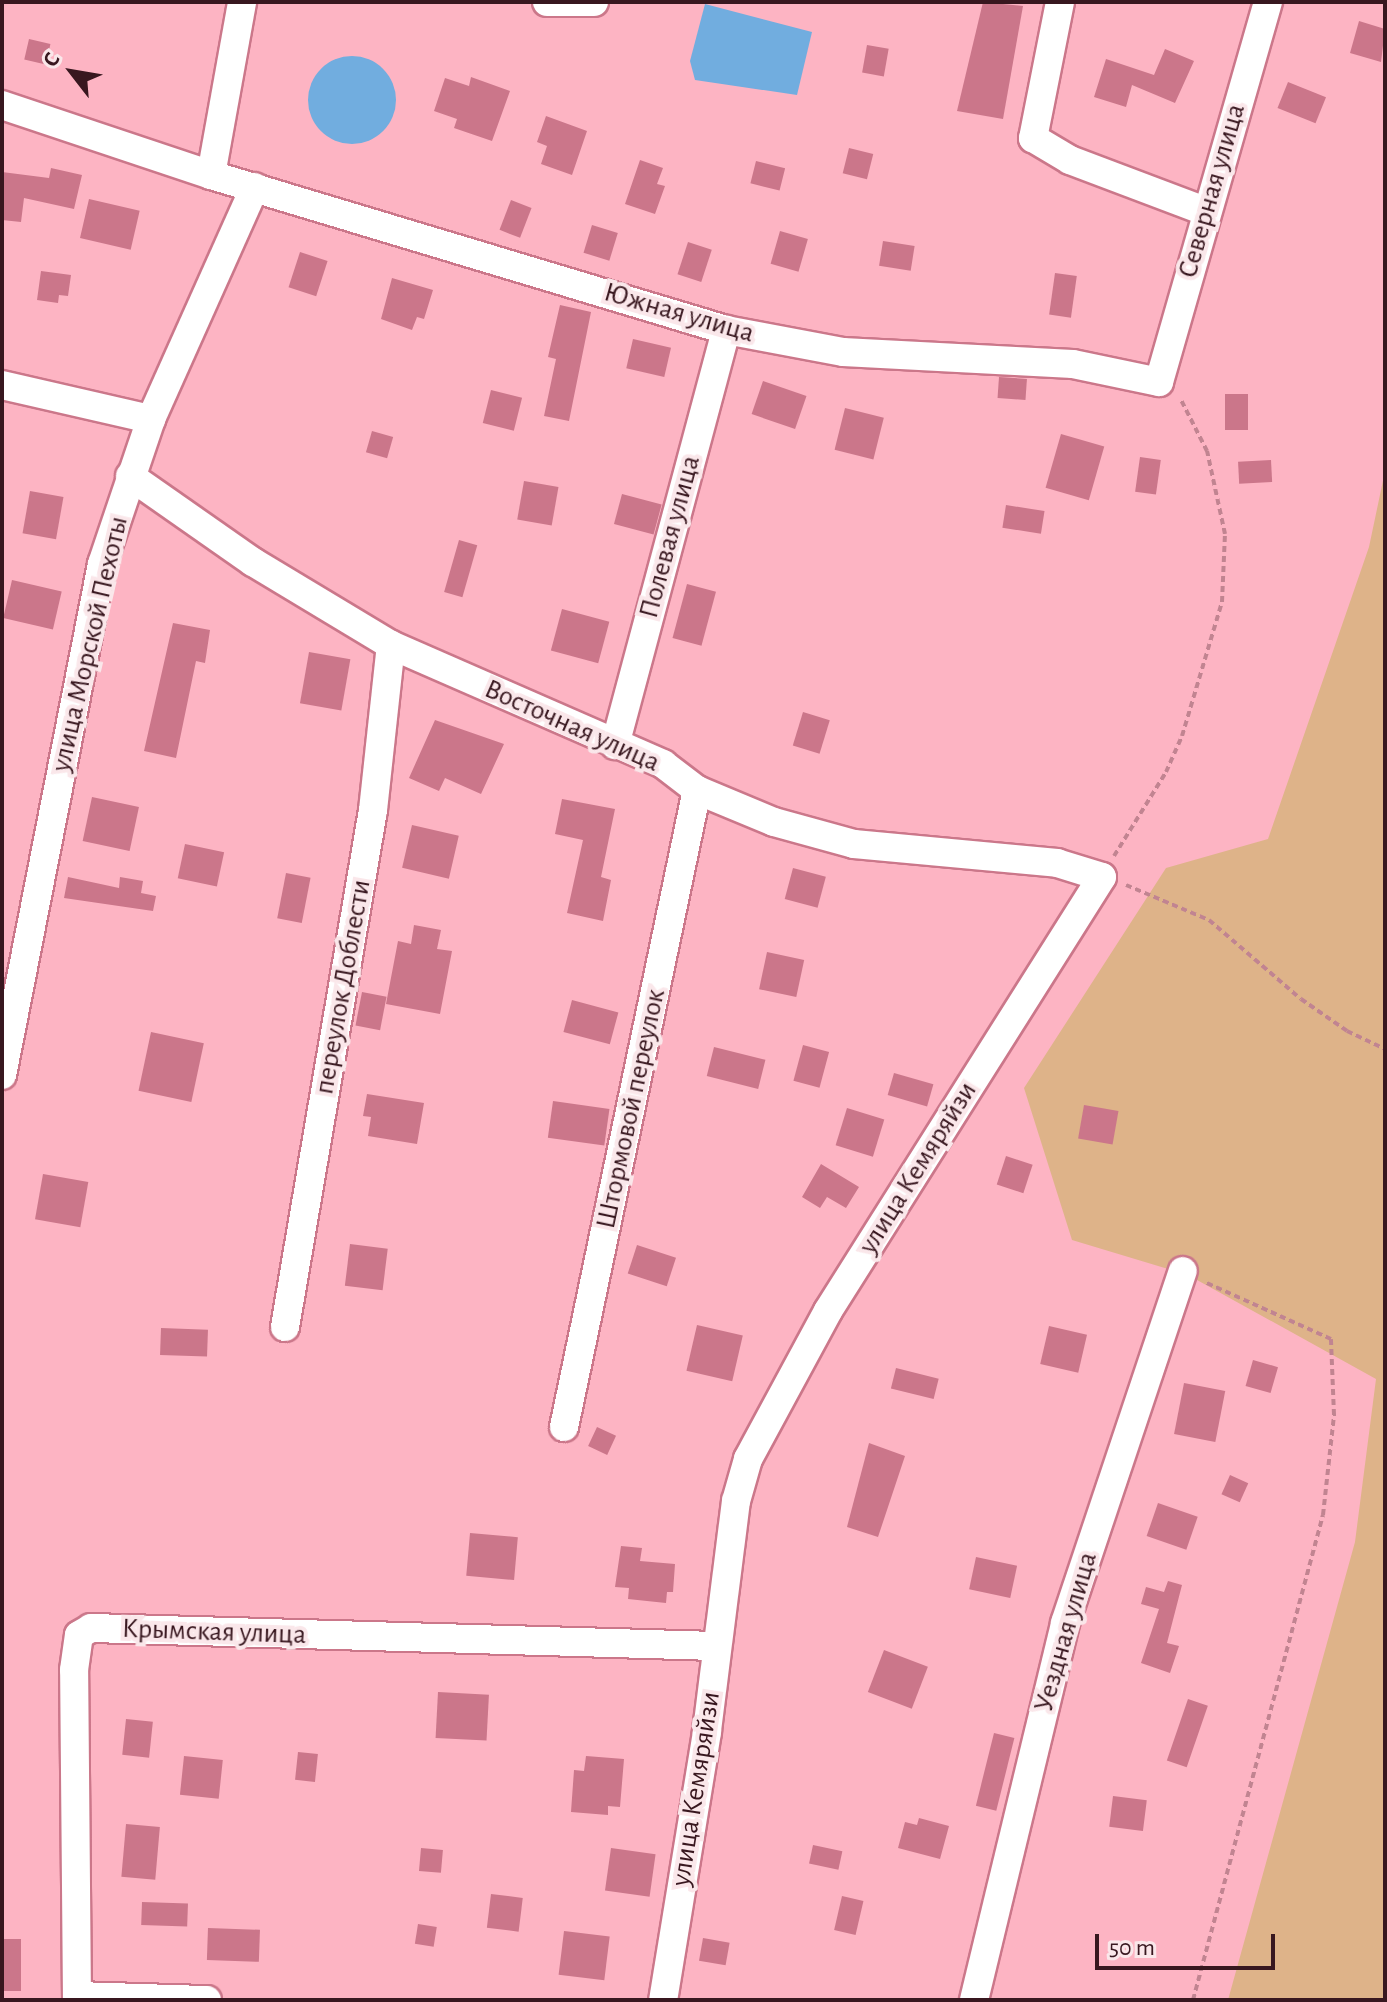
<!DOCTYPE html>
<html>
<head>
<meta charset="utf-8">
<style>
  body { margin:0 }
  #map { position:relative; width:1387px; height:2002px; overflow:hidden; background:#fdb4c3; font-family:"Alegreya Sans",sans-serif }
  div>[style] { position:absolute }
  [style*='--x'] { left:calc(var(--x)*1px); top:calc(var(--y)*1px); width:calc(var(--w)*1px); rotate:calc(var(--a)*1deg) }
  .green>* { inset:0; background:#deb389 }
  .water>* { inset:0; background:#71addf }
  .round { border-radius:50% }
  .building>* { inset:0; background:#cb768a; transform-origin:0 0 }
  .path>* { height:4px; margin-top:-2px; transform-origin:0; background:repeating-linear-gradient(90deg,#c18491 0 6px,transparent 0 10px) }
  .roads { filter:drop-shadow(2px 0 #cb778a) drop-shadow(-2px 0 #cb778a) drop-shadow(0 2px #cb778a) drop-shadow(0 -2px #cb778a) }
  .minor>* { height:28px; margin:-14px; padding:0 14px; transform-origin:14px; border-radius:14px; background:#fff }
  span { translate:-50% -50%; white-space:nowrap; text-align:center; line-height:1.15; -webkit-text-stroke:8px #fae7ea; paint-order:stroke }
  .street-label { font-size:28px; color:#38171f }
  .frame { position:absolute; inset:0; border:4px solid #38171f; pointer-events:none }
  .north { position:absolute; left:32px; top:32px; width:80px; height:80px; -webkit-text-stroke:6px #fae7ea; paint-order:stroke; rotate:301deg; font-size:22px; font-weight:700; line-height:32px; text-align:center; color:#38171f }
  .north::after { content:''; display:block; margin:auto; width:28px; height:36px; background:#38171f; clip-path:polygon(50% 0,100% 100%,50% 72%,0 100%) }
  .scale { position:absolute; left:1095px; top:1934px; width:180px; height:36px; box-sizing:border-box; border:4px solid #38171f; border-top:0; padding-left:10px; font-size:24px; line-height:28px; white-space:nowrap; color:#38171f; -webkit-text-stroke:6px #fae7ea; paint-order:stroke }
</style>
</head>
<body>
<div id="map">
  <div class="green">
    <div style="clip-path:polygon(1385px 471px,1385px 2000px,1228px 2000px,1355px 1542px,1376px 1379px,1188px 1275px,1072px 1240px,1024px 1088px,1166px 868px,1268px 839px,1369px 547px)"></div>
  </div>
  <div class="water">
    <div style="clip-path:polygon(705px 4px,812px 32px,797px 95px,695px 80px,690px 61px)"></div>
    <div class="round" style="left:308px;top:56px;width:88px;height:88px"></div>
  </div>
  <div class="building">
    <div style="clip-path:polygon(983px 2px,1023px 6px,1003px 119px,957px 111px)"></div>
    <div style="clip-path:polygon(1359px 21px,1385px 29px,1381px 62px,1350px 53px)"></div>
    <div style="left:29px;top:39px;width:22px;height:21px;rotate:13deg"></div>
    <div style="left:867px;top:45px;width:22px;height:28px;rotate:10deg"></div>
    <div style="clip-path:polygon(1165px 49px,1194px 61px,1175px 103px,1132px 85px,1126px 107px,1094px 97px,1106px 59px,1154px 75px)"></div>
    <div style="clip-path:polygon(471px 77px,510px 91px,492px 141px,454px 128px,457px 119px,434px 111px,445px 78px,469px 86px)"></div>
    <div style="left:1288px;top:82px;width:41px;height:28px;rotate:22deg"></div>
    <div style="clip-path:polygon(546px 116px,587px 131px,572px 175px,541px 164px,547px 146px,537px 142px)"></div>
    <div style="left:849px;top:148px;width:25px;height:26px;rotate:14deg"></div>
    <div style="clip-path:polygon(640px 160px,663px 168px,657px 184px,665px 186px,655px 214px,625px 204px)"></div>
    <div style="left:756px;top:161px;width:30px;height:23px;rotate:14deg"></div>
    <div style="clip-path:polygon(51px 168px,82px 175px,74px 209px,24px 198px,21px 222px,2px 220px,2px 172px,49px 178px)"></div>
    <div style="left:89px;top:199px;width:52px;height:40px;rotate:13deg"></div>
    <div style="left:511px;top:200px;width:22px;height:32px;rotate:21deg"></div>
    <div style="left:592px;top:225px;width:27px;height:29px;rotate:17deg"></div>
    <div style="left:780px;top:231px;width:29px;height:34px;rotate:16deg"></div>
    <div style="left:883px;top:241px;width:32px;height:25px;rotate:9deg"></div>
    <div style="left:688px;top:242px;width:25px;height:34px;rotate:18deg"></div>
    <div style="left:300px;top:252px;width:29px;height:37px;rotate:18deg"></div>
    <div style="clip-path:polygon(41px 271px,71px 275px,68px 296px,59px 295px,58px 303px,37px 300px)"></div>
    <div style="left:1055px;top:273px;width:22px;height:42px;rotate:8deg"></div>
    <div style="clip-path:polygon(392px 278px,433px 290px,424px 319px,417px 317px,412px 330px,381px 319px)"></div>
    <div style="clip-path:polygon(560px 305px,591px 312px,569px 421px,544px 416px,556px 359px,548px 357px)"></div>
    <div style="left:633px;top:339px;width:39px;height:30px;rotate:13deg"></div>
    <div style="left:999px;top:377px;width:28px;height:21px;rotate:4deg"></div>
    <div style="left:763px;top:381px;width:46px;height:35px;rotate:19deg"></div>
    <div style="left:491px;top:390px;width:32px;height:34px;rotate:14deg"></div>
    <div style="left:1248px;top:394px;width:36px;height:23px;rotate:90deg"></div>
    <div style="left:845px;top:408px;width:40px;height:43px;rotate:14deg"></div>
    <div style="left:372px;top:431px;width:22px;height:22px;rotate:16deg"></div>
    <div style="left:1061px;top:434px;width:45px;height:56px;rotate:16deg"></div>
    <div style="left:1140px;top:457px;width:21px;height:35px;rotate:8deg"></div>
    <div style="left:1271px;top:460px;width:22px;height:33px;rotate:87deg"></div>
    <div style="left:524px;top:481px;width:35px;height:39px;rotate:10deg"></div>
    <div style="left:30px;top:491px;width:34px;height:43px;rotate:10deg"></div>
    <div style="left:622px;top:494px;width:41px;height:31px;rotate:15deg"></div>
    <div style="left:1006px;top:505px;width:39px;height:23px;rotate:9deg"></div>
    <div style="left:459px;top:540px;width:19px;height:54px;rotate:16deg"></div>
    <div style="left:12px;top:580px;width:51px;height:39px;rotate:13deg"></div>
    <div style="left:687px;top:584px;width:30px;height:56px;rotate:15deg"></div>
    <div style="left:562px;top:609px;width:49px;height:43px;rotate:15deg"></div>
    <div style="clip-path:polygon(173px 623px,210px 630px,205px 663px,196px 661px,176px 758px,144px 751px)"></div>
    <div style="left:309px;top:652px;width:42px;height:52px;rotate:10deg"></div>
    <div style="left:803px;top:712px;width:28px;height:35px;rotate:17deg"></div>
    <div style="clip-path:polygon(435px 720px,504px 744px,481px 794px,445px 778px,439px 791px,409px 778px)"></div>
    <div style="left:92px;top:797px;width:48px;height:45px;rotate:12deg"></div>
    <div style="clip-path:polygon(562px 799px,615px 809px,601px 877px,611px 880px,603px 921px,567px 913px,583px 840px,555px 834px)"></div>
    <div style="left:412px;top:825px;width:48px;height:44px;rotate:13deg"></div>
    <div style="left:185px;top:844px;width:40px;height:35px;rotate:12deg"></div>
    <div style="left:793px;top:868px;width:34px;height:32px;rotate:15deg"></div>
    <div style="left:286px;top:873px;width:25px;height:46px;rotate:11deg"></div>
    <div style="clip-path:polygon(68px 877px,119px 888px,120px 877px,143px 881px,141px 893px,156px 896px,153px 911px,64px 898px)"></div>
    <div style="clip-path:polygon(414px 925px,441px 930px,437px 949px,452px 951px,440px 1014px,386px 1004px,398px 941px,411px 944px)"></div>
    <div style="left:767px;top:952px;width:38px;height:38px;rotate:12deg"></div>
    <div style="left:362px;top:992px;width:25px;height:34px;rotate:11deg"></div>
    <div style="left:572px;top:1000px;width:48px;height:33px;rotate:15deg"></div>
    <div style="left:151px;top:1032px;width:54px;height:60px;rotate:12deg"></div>
    <div style="left:803px;top:1045px;width:27px;height:37px;rotate:15deg"></div>
    <div style="left:714px;top:1047px;width:53px;height:30px;rotate:14deg"></div>
    <div style="left:894px;top:1073px;width:41px;height:23px;rotate:16deg"></div>
    <div style="clip-path:polygon(367px 1094px,424px 1103px,417px 1144px,368px 1136px,371px 1117px,363px 1116px)"></div>
    <div style="left:553px;top:1101px;width:57px;height:37px;rotate:8deg"></div>
    <div style="left:1084px;top:1105px;width:35px;height:34px;rotate:10deg"></div>
    <div style="left:847px;top:1108px;width:39px;height:39px;rotate:17deg"></div>
    <div style="left:1006px;top:1156px;width:28px;height:30px;rotate:18deg"></div>
    <div style="clip-path:polygon(821px 1164px,859px 1187px,846px 1208px,827px 1197px,820px 1208px,802px 1197px)"></div>
    <div style="left:43px;top:1174px;width:46px;height:46px;rotate:10deg"></div>
    <div style="left:350px;top:1244px;width:38px;height:42px;rotate:7deg"></div>
    <div style="left:637px;top:1245px;width:41px;height:30px;rotate:18deg"></div>
    <div style="left:697px;top:1325px;width:47px;height:47px;rotate:13deg"></div>
    <div style="left:1049px;top:1326px;width:39px;height:39px;rotate:13deg"></div>
    <div style="left:161px;top:1328px;width:47px;height:27px;rotate:2deg"></div>
    <div style="left:1253px;top:1360px;width:26px;height:27px;rotate:16deg"></div>
    <div style="left:896px;top:1368px;width:44px;height:21px;rotate:14deg"></div>
    <div style="left:1184px;top:1383px;width:42px;height:52px;rotate:11deg"></div>
    <div style="left:597px;top:1427px;width:21px;height:21px;rotate:25deg"></div>
    <div style="clip-path:polygon(869px 1443px,905px 1456px,878px 1537px,847px 1527px)"></div>
    <div style="left:1230px;top:1475px;width:20px;height:21px;rotate:24deg"></div>
    <div style="left:1158px;top:1503px;width:42px;height:35px;rotate:19deg"></div>
    <div style="left:470px;top:1533px;width:48px;height:43px;rotate:5deg"></div>
    <div style="clip-path:polygon(621px 1546px,642px 1548px,640px 1561px,675px 1564px,673px 1592px,667px 1592px,666px 1603px,628px 1599px,629px 1588px,615px 1587px)"></div>
    <div style="left:976px;top:1557px;width:42px;height:33px;rotate:12deg"></div>
    <div style="clip-path:polygon(1168px 1581px,1182px 1585px,1167px 1643px,1179px 1646px,1170px 1673px,1141px 1663px,1159px 1609px,1141px 1604px,1146px 1587px,1164px 1592px)"></div>
    <div style="left:884px;top:1650px;width:47px;height:45px;rotate:21deg"></div>
    <div style="left:438px;top:1692px;width:51px;height:46px;rotate:3deg"></div>
    <div style="left:1188px;top:1699px;width:21px;height:65px;rotate:19deg"></div>
    <div style="left:126px;top:1719px;width:27px;height:36px;rotate:6deg"></div>
    <div style="left:994px;top:1733px;width:21px;height:75px;rotate:14deg"></div>
    <div style="left:298px;top:1752px;width:20px;height:28px;rotate:6deg"></div>
    <div style="left:184px;top:1756px;width:39px;height:39px;rotate:6deg"></div>
    <div style="clip-path:polygon(586px 1756px,624px 1759px,620px 1807px,608px 1806px,608px 1815px,571px 1812px,574px 1770px,584px 1771px)"></div>
    <div style="left:1113px;top:1796px;width:34px;height:31px;rotate:7deg"></div>
    <div style="clip-path:polygon(919px 1818px,949px 1826px,940px 1859px,898px 1848px,905px 1822px,917px 1825px)"></div>
    <div style="left:126px;top:1824px;width:34px;height:53px;rotate:5deg"></div>
    <div style="left:813px;top:1845px;width:30px;height:19px;rotate:12deg"></div>
    <div style="left:421px;top:1848px;width:22px;height:23px;rotate:5deg"></div>
    <div style="left:611px;top:1848px;width:45px;height:43px;rotate:8deg"></div>
    <div style="left:491px;top:1894px;width:32px;height:34px;rotate:7deg"></div>
    <div style="left:842px;top:1896px;width:22px;height:35px;rotate:13deg"></div>
    <div style="left:142px;top:1902px;width:46px;height:23px;rotate:2deg"></div>
    <div style="left:418px;top:1924px;width:19px;height:20px;rotate:9deg"></div>
    <div style="left:208px;top:1928px;width:52px;height:32px;rotate:2deg"></div>
    <div style="left:564px;top:1931px;width:46px;height:44px;rotate:7deg"></div>
    <div style="left:703px;top:1938px;width:27px;height:23px;rotate:10deg"></div>
    <div style="left:2px;top:1939px;width:19px;height:52px"></div>
  </div>
  <div class="path">
    <div style="--x:1114;--y:856;--w:99;--a:-58.2"></div>
    <div style="--x:1166;--y:772;--w:39;--a:-66"></div>
    <div style="--x:1182;--y:736;--w:140;--a:-73.4"></div>
    <div style="--x:1222;--y:602;--w:68;--a:-87.5"></div>
    <div style="--x:1225;--y:534;--w:85;--a:-102.2"></div>
    <div style="--x:1207;--y:451;--w:59;--a:-117"></div>
    <div style="--x:1126;--y:885;--w:90;--a:22.9"></div>
    <div style="--x:1209;--y:920;--w:121;--a:40.7"></div>
    <div style="--x:1301;--y:999;--w:56;--a:34.8"></div>
    <div style="--x:1347;--y:1031;--w:42;--a:25.3"></div>
    <div style="--x:1193;--y:2000;--w:502;--a:-75"></div>
    <div style="--x:1323;--y:1515;--w:101;--a:-83.7"></div>
    <div style="--x:1334;--y:1415;--w:76;--a:-92.3"></div>
    <div style="--x:1331;--y:1339;--w:138;--a:-155.7"></div>
  </div>
  <div class="roads">
    <div class="minor">
      <div style="--x:547;--y:2;--w:47;--a:0"></div>
      <div style="--x:1060;--y:2;--w:139;--a:101.2"></div>
      <div style="--x:1033;--y:138;--w:43;--a:30.7"></div>
      <div style="--x:1070;--y:160;--w:144;--a:20.7"></div>
      <div style="--x:2;--y:105;--w:220;--a:18.5"></div>
      <div style="--x:211;--y:175;--w:538;--a:16.75"></div>
      <div style="--x:726;--y:330;--w:119;--a:10.6"></div>
      <div style="--x:843;--y:352;--w:230;--a:3"></div>
      <div style="--x:1073;--y:364;--w:88;--a:11.8"></div>
      <div style="--x:1159;--y:382;--w:395;--a:-74"></div>
      <div style="--x:211;--y:175;--w:176;--a:-79.8"></div>
      <div style="--x:2;--y:385;--w:153;--a:12.9"></div>
      <div style="--x:130;--y:476;--w:150;--a:35"></div>
      <div style="--x:253;--y:562;--w:161;--a:31"></div>
      <div style="--x:391;--y:645;--w:297;--a:23.6"></div>
      <div style="--x:663;--y:764;--w:43;--a:37.4"></div>
      <div style="--x:697;--y:790;--w:83;--a:22.6"></div>
      <div style="--x:774;--y:822;--w:83;--a:15.4"></div>
      <div style="--x:854;--y:844;--w:204;--a:5.3"></div>
      <div style="--x:1057;--y:863;--w:47;--a:17.3"></div>
      <div style="--x:1102;--y:877;--w:513;--a:122.27"></div>
      <div style="--x:828;--y:1311;--w:168;--a:118.4"></div>
      <div style="--x:748;--y:1459;--w:44;--a:105.9"></div>
      <div style="--x:736;--y:1501;--w:233;--a:97.2"></div>
      <div style="--x:707;--y:1732;--w:272;--a:99.3"></div>
      <div style="--x:615;--y:745;--w:430;--a:-75"></div>
      <div style="--x:2;--y:1075;--w:521;--a:-78.93"></div>
      <div style="--x:102;--y:564;--w:153;--a:-71.3"></div>
      <div style="--x:151;--y:419;--w:254;--a:-65.9"></div>
      <div style="--x:285;--y:1327;--w:524;--a:-80.34"></div>
      <div style="--x:373;--y:810;--w:166;--a:-83.8"></div>
      <div style="--x:564;--y:1427;--w:651;--a:-78.21"></div>
      <div style="--x:77;--y:1996;--w:130;--a:1.8"></div>
      <div style="--x:77;--y:2000;--w:330;--a:-90.5"></div>
      <div style="--x:74;--y:1670;--w:35;--a:-82"></div>
      <div style="--x:79;--y:1635;--w:14;--a:-30"></div>
      <div style="--x:91;--y:1628;--w:625;--a:1.65"></div>
      <div style="--x:974;--y:2000;--w:388;--a:-76.4"></div>
      <div style="--x:1065;--y:1623;--w:371;--a:-71.5"></div>
    </div>
  </div>
  <div class="street-label">
    <span style="left:1212px;top:191px;rotate:-74deg">Северная улица</span>
    <span style="left:679px;top:313px;rotate:16deg">Южная улица</span>
    <span style="left:670px;top:537px;rotate:-75deg">Полевая улица</span>
    <span style="left:90px;top:644px;rotate:-77deg">улица Морской Пехоты</span>
    <span style="left:572px;top:726px;rotate:24deg">Восточная улица</span>
    <span style="left:343px;top:987px;rotate:-80deg">переулок Доблести</span>
    <span style="left:631px;top:1109px;rotate:-78deg">Штормовой переулок</span>
    <span style="left:918px;top:1168px;rotate:-58deg">улица Кемяряйзи</span>
    <span style="left:214px;top:1632px;rotate:2deg">Крымская улица</span>
    <span style="left:1066px;top:1632px;rotate:-74deg">Уездная улица</span>
    <span style="left:696px;top:1789px;rotate:-81deg">улица Кемяряйзи</span>
  </div>
  <div class="frame"></div>
  <div class="north">С</div>
  <div class="scale">50 m</div>
</div>
</body>
</html>
